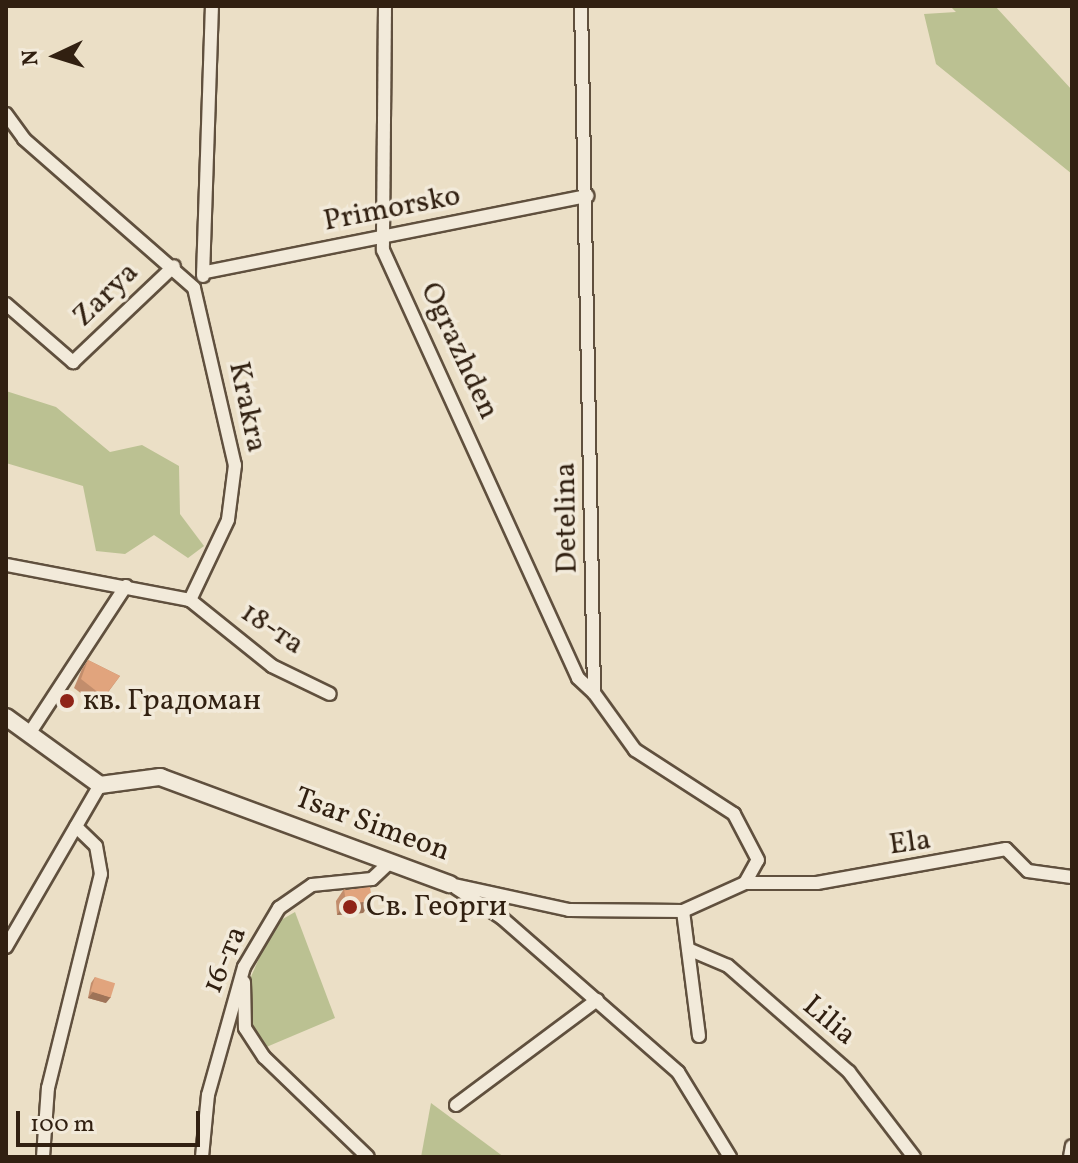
<!DOCTYPE html>
<html>
<head>
<meta charset="utf-8">
<style>
  body { margin:0 }
  #map { position:relative; width:1078px; height:1163px; overflow:hidden; background:#ebdfc6; font-family:Vollkorn,serif }
  div>[style] { position:absolute }
  [style*='--x'] { left:calc(var(--x)*1px); top:calc(var(--y)*1px); width:calc(var(--w)*1px); rotate:calc(var(--a)*1deg) }
  .green>* { inset:0; background:#bbc192 }
  .roads { filter:drop-shadow(2px 0 #60503e) drop-shadow(-2px 0 #60503e) drop-shadow(0 2px #60503e) drop-shadow(0 -2px #60503e) }
  .minor>* { height:12px; margin:-6px; padding:0 6px; transform-origin:6px; border-radius:6px; background:#f2eada }
  .tertiary>* { height:16px; margin:-8px; padding:0 8px; transform-origin:8px; border-radius:8px; background:#f2eada }
  .wall>* { inset:0; background:#c28d6c }
  .shaded-wall>* { inset:0; background:#9e7358 }
  .building>* { inset:0; background:#e1a47d; transform-origin:0 0 }
  .dots>* { width:22px; height:22px; translate:-50% -50%; box-sizing:border-box; border:4px solid #f2eada; border-radius:50% }
  span { translate:-50% -50%; white-space:nowrap; text-align:center; line-height:1.15; -webkit-text-stroke:7px #f2eada; paint-order:stroke }
  .street-label { font-size:30px; color:#312011 }
  .poi-label { font-size:30px; color:#312011 }
  .left { translate:0 -50%; text-align:left }
  .frame { position:absolute; inset:0; border:8px solid #312011; pointer-events:none }
  .north { position:absolute; left:16px; top:16px; width:80px; height:80px; -webkit-text-stroke:6px #f2eada; paint-order:stroke; rotate:266deg; font-size:22px; font-weight:700; line-height:32px; text-align:center; color:#312011 }
  .north::after { content:''; display:block; margin:auto; width:28px; height:36px; background:#312011; clip-path:polygon(50% 0,100% 100%,50% 72%,0 100%) }
  .scale { position:absolute; left:16px; top:1111px; width:184px; height:36px; box-sizing:border-box; border:4px solid #312011; border-top:0; padding-left:10px; font-size:24px; line-height:28px; white-space:nowrap; color:#312011; -webkit-text-stroke:6px #f2eada; paint-order:stroke }
</style>
</head>
<body>
<div id="map">
  <div class="green">
    <div style="clip-path:polygon(950px 6px,995px 6px,1072px 90px,1072px 174px,936px 64px,924px 14px,956px 12px)"></div>
    <div style="clip-path:polygon(6px 391px,56px 407px,110px 452px,142px 445px,179px 466px,180px 514px,204px 546px,188px 558px,154px 535px,125px 554px,96px 551px,83px 486px,6px 463px)"></div>
    <div style="clip-path:polygon(295px 912px,335px 1018px,264px 1048px,252px 1026px,250px 979px,274px 924px)"></div>
    <div style="clip-path:polygon(431px 1103px,504px 1157px,421px 1157px)"></div>
  </div>
  <div class="roads">
    <div class="minor">
      <div style="--x:385;--y:6;--w:244;--a:90.5"></div>
      <div style="--x:383;--y:250;--w:470;--a:65.5"></div>
      <div style="--x:578;--y:678;--w:22;--a:43"></div>
      <div style="--x:6;--y:114;--w:31;--a:54"></div>
      <div style="--x:24;--y:139;--w:226;--a:41.2"></div>
      <div style="--x:194;--y:288;--w:182;--a:77"></div>
      <div style="--x:235;--y:465;--w:55;--a:97.3"></div>
      <div style="--x:228;--y:520;--w:89;--a:115.4"></div>
      <div style="--x:190;--y:600;--w:187;--a:-169.2"></div>
      <div style="--x:206;--y:272;--w:389;--a:-11.3"></div>
      <div style="--x:203;--y:276;--w:270;--a:-88.1"></div>
      <div style="--x:6;--y:304;--w:89;--a:40.9"></div>
      <div style="--x:73;--y:362;--w:139;--a:-43.5"></div>
      <div style="--x:190;--y:600;--w:105;--a:38.8"></div>
      <div style="--x:272;--y:666;--w:64;--a:25.8"></div>
      <div style="--x:29;--y:734;--w:177;--a:-56.8"></div>
      <div style="--x:745;--y:883;--w:72;--a:0"></div>
      <div style="--x:817;--y:883;--w:192;--a:-10.2"></div>
      <div style="--x:1006;--y:849;--w:31;--a:45"></div>
      <div style="--x:1028;--y:871;--w:44;--a:7.8"></div>
      <div style="--x:450;--y:884;--w:122;--a:12.3"></div>
      <div style="--x:569;--y:910;--w:114;--a:0.5"></div>
      <div style="--x:683;--y:911;--w:68;--a:-24.3"></div>
      <div style="--x:745;--y:883;--w:26;--a:-61"></div>
      <div style="--x:758;--y:860;--w:52;--a:-117.6"></div>
      <div style="--x:734;--y:814;--w:118;--a:-147.1"></div>
      <div style="--x:635;--y:750;--w:70;--a:-125.7"></div>
      <div style="--x:594;--y:693;--w:687;--a:-91.08"></div>
      <div style="--x:456;--y:888;--w:55;--a:33.1"></div>
      <div style="--x:502;--y:918;--w:234;--a:41.2"></div>
      <div style="--x:678;--y:1072;--w:100;--a:58.5"></div>
      <div style="--x:683;--y:911;--w:126;--a:82.7"></div>
      <div style="--x:6;--y:947;--w:187;--a:-59.9"></div>
      <div style="--x:688;--y:949;--w:43;--a:23"></div>
      <div style="--x:728;--y:966;--w:161;--a:41.2"></div>
      <div style="--x:849;--y:1072;--w:107;--a:52.6"></div>
      <div style="--x:244;--y:982;--w:46;--a:88.8"></div>
      <div style="--x:245;--y:1028;--w:35;--a:57"></div>
      <div style="--x:264;--y:1057;--w:144;--a:43.9"></div>
      <div style="--x:456;--y:1105;--w:176;--a:-36.7"></div>
      <div style="--x:43;--y:1157;--w:69;--a:-85.9"></div>
      <div style="--x:48;--y:1088;--w:220;--a:-76.1"></div>
      <div style="--x:101;--y:874;--w:28;--a:-100"></div>
      <div style="--x:96;--y:846;--w:28;--a:-136"></div>
      <div style="--x:202;--y:1157;--w:62;--a:-84.5"></div>
      <div style="--x:208;--y:1095;--w:133;--a:-74.3"></div>
      <div style="--x:244;--y:967;--w:69;--a:-59.3"></div>
      <div style="--x:279;--y:908;--w:40;--a:-34.9"></div>
      <div style="--x:312;--y:885;--w:60;--a:-5.7"></div>
      <div style="--x:372;--y:879;--w:25;--a:-43"></div>
      <div style="--x:1070;--y:1157;--w:11;--a:-80"></div>
    </div>
    <div class="tertiary">
      <div style="--x:6;--y:717;--w:116;--a:35.9"></div>
      <div style="--x:100;--y:785;--w:61;--a:-7.6"></div>
      <div style="--x:160;--y:777;--w:309;--a:20.3"></div>
    </div>
  </div>
  <div class="wall">
    <div style="clip-path:polygon(88px 660px,120px 676px,98px 706px,74px 688px,82px 669px)"></div>
    <div style="clip-path:polygon(344px 889px,372px 901px,363px 913px,337px 915px,336px 901px)"></div>
    <div style="clip-path:polygon(95px 977px,106px 1003px,88px 998px,91px 983px)"></div>
  </div>
  <div class="shaded-wall">
    <div style="clip-path:polygon(372px 901px,363px 913px,337px 915px,346px 903px)"></div>
    <div style="clip-path:polygon(93px 992px,111px 997px,106px 1003px,88px 998px)"></div>
  </div>
  <div class="building">
    <div style="clip-path:polygon(88px 660px,120px 676px,104px 697px,81px 679px)"></div>
    <div style="left:370px;top:887px;width:14px;height:26px;rotate:82deg"></div>
    <div style="left:95px;top:977px;width:21px;height:15px;rotate:17deg"></div>
  </div>
  <div class="dots">
    <div style="left:67px;top:701px;background:#8f2418"></div>
    <div style="left:350px;top:907px;background:#8f2418"></div>
  </div>
  <div class="street-label">
    <span style="left:392px;top:209px;rotate:-11deg">Primorsko</span>
    <span style="left:106px;top:295px;rotate:-44deg">Zarya</span>
    <span style="left:459px;top:351px;rotate:65deg">Ograzhden</span>
    <span style="left:247px;top:407px;rotate:78deg">Krakra</span>
    <span style="left:567px;top:518px;rotate:-91deg">Detelina</span>
    <span style="left:272px;top:629px;rotate:34deg">18-та</span>
    <span style="left:372px;top:825px;rotate:20deg">Tsar Simeon</span>
    <span style="left:910px;top:843px;rotate:-8deg">Ela</span>
    <span style="left:225px;top:960px;rotate:-67deg">16-та</span>
    <span style="left:829px;top:1021px;rotate:40deg">Lilia</span>
  </div>
  <div class="poi-label">
    <span class="left" style="left:83px;top:701px">кв. Градоман</span>
    <span class="left" style="left:366px;top:907px">Св. Георги</span>
  </div>
  <div class="frame"></div>
  <div class="north">N</div>
  <div class="scale">100 m</div>
</div>
</body>
</html>
